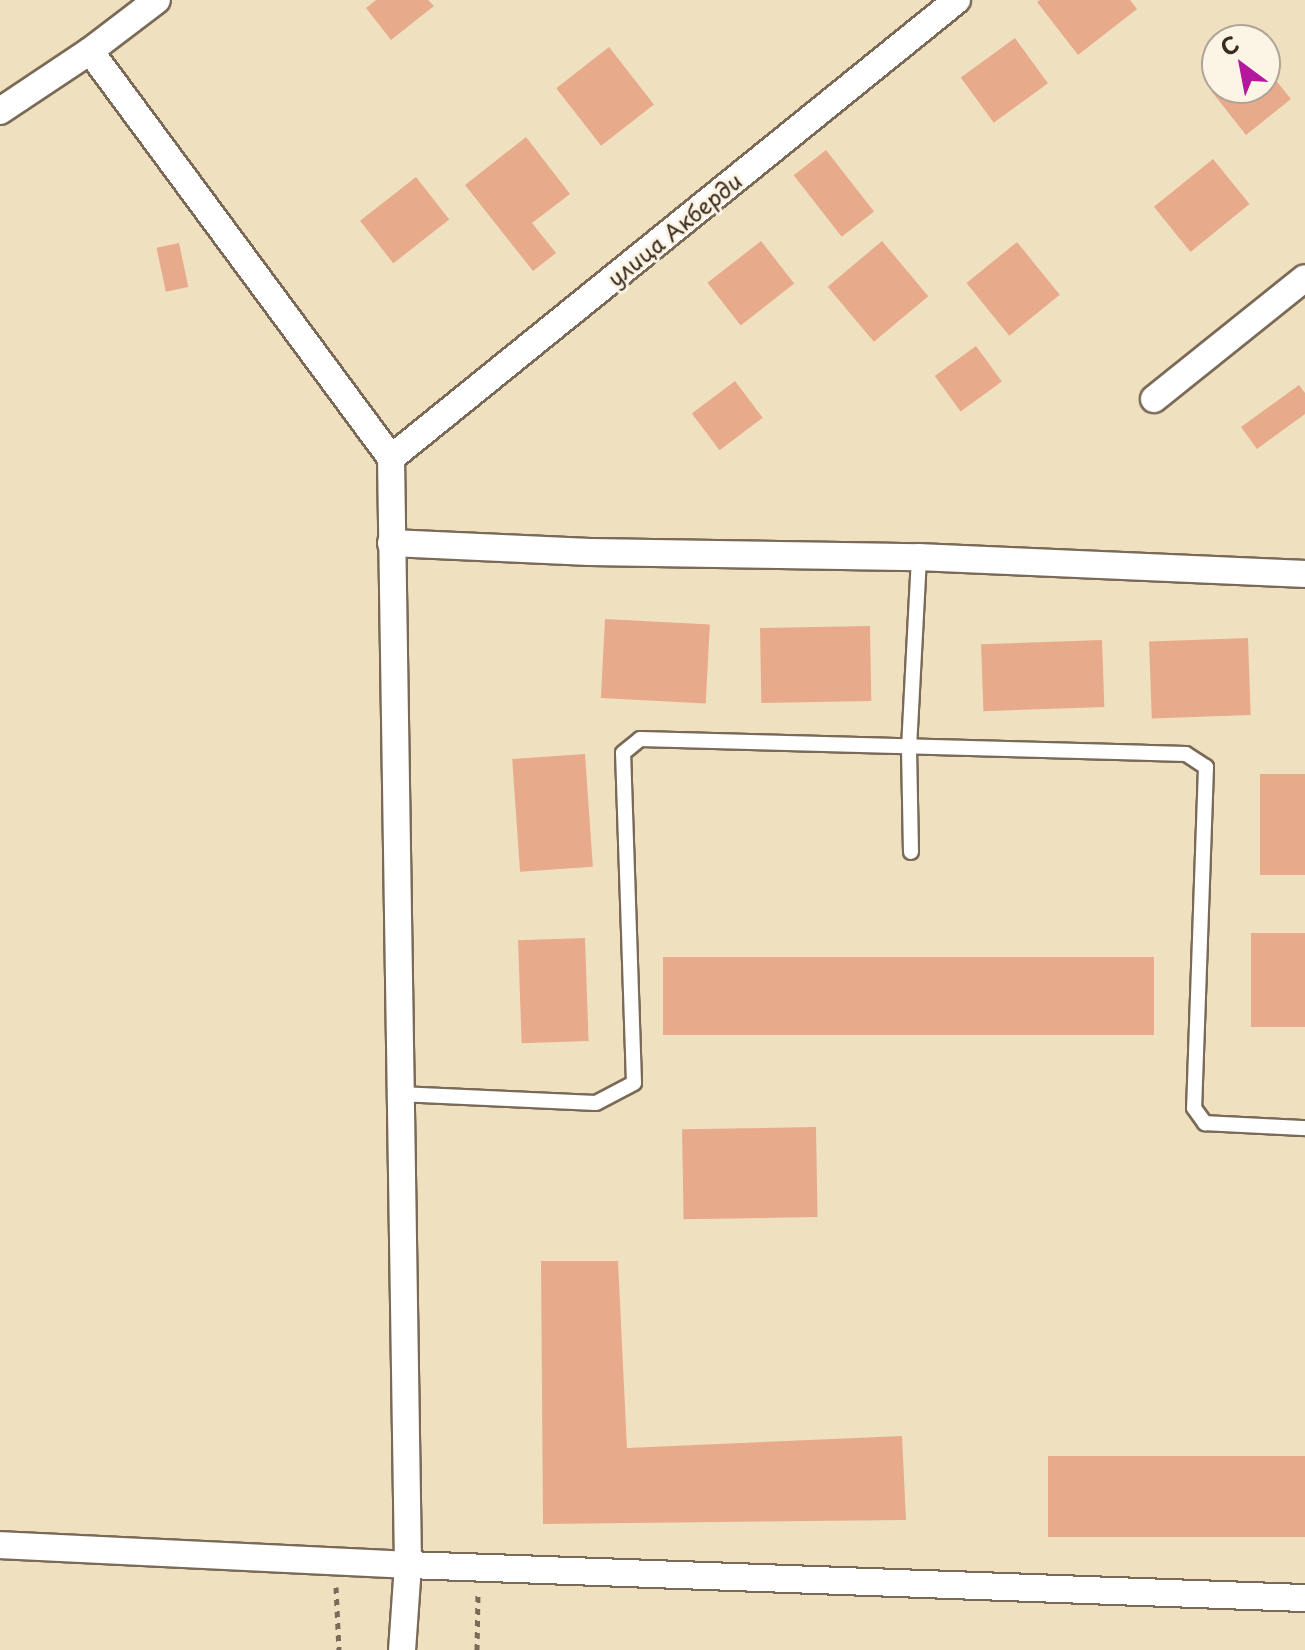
<!DOCTYPE html>
<html>
<head>
<meta charset="utf-8">
<style>
  body { margin:0 }
  #map { position:relative; width:1305px; height:1650px; overflow:hidden; background:#efe1c0; font-family:"Playpen Sans",sans-serif }
  div>[style] { position:absolute }
  [style*='--x'] { left:calc(var(--x)*1px); top:calc(var(--y)*1px); width:calc(var(--w)*1px); rotate:calc(var(--a)*1deg) }
  .building>* { inset:0; background:#e7ab8c; transform-origin:0 0 }
  .path>* { height:5px; margin-top:-2.5px; transform-origin:0; background:repeating-linear-gradient(90deg,#7a6a57 0 6px,transparent 0 12px) }
  .roads { filter:drop-shadow(2px 0 #7a6a57) drop-shadow(-2px 0 #7a6a57) drop-shadow(0 2px #7a6a57) drop-shadow(0 -2px #7a6a57) }
  .lane>* { height:14px; margin:-7px; padding:0 7px; transform-origin:7px; border-radius:7px; background:#fff }
  .street>* { height:26px; margin:-13px; padding:0 13px; transform-origin:13px; border-radius:13px; background:#fff }
  span { translate:-50% -50%; white-space:nowrap; text-align:center; line-height:1.15; -webkit-text-stroke:6px #fcf5e5; paint-order:stroke }
  .street-label { font-size:22px; color:#3b2a1e }
  .north { position:absolute; left:1201px; top:24px; width:80px; height:80px; box-sizing:border-box; background:#fcf5e5; border:2px solid #afa495; border-radius:50%; rotate:328deg; font-size:22px; font-weight:700; line-height:32px; text-align:center; color:#3b2a1e }
  .north::after { content:''; display:block; margin:auto; width:28px; height:36px; background:#b5179e; clip-path:polygon(50% 0,100% 100%,50% 72%,0 100%) }
</style>
</head>
<body>
<div id="map">
  <div class="building">
    <div style="clip-path:polygon(376px 0,428px 0,434px 6px,391px 40px,366px 8px)"></div>
    <div style="clip-path:polygon(1040px 0,1130px 0,1137px 9px,1078px 55px,1037px 2px)"></div>
    <div style="left:1015px;top:38px;width:56px;height:67px;rotate:54deg"></div>
    <div style="left:609px;top:47px;width:73px;height:67px;rotate:52deg"></div>
    <div style="clip-path:polygon(1265px 67px,1291px 99px,1246px 135px,1212px 92px,1216px 88px,1265px 88px)"></div>
    <div style="clip-path:polygon(526px 137px,570px 194px,532px 223px,556px 253px,533px 271px,465px 185px)"></div>
    <div style="left:826px;top:150px;width:78px;height:41px;rotate:52deg"></div>
    <div style="left:1213px;top:159px;width:58px;height:76px;rotate:51deg"></div>
    <div style="left:416px;top:177px;width:54px;height:71px;rotate:52deg"></div>
    <div style="left:761px;top:241px;width:54px;height:68px;rotate:52deg"></div>
    <div style="left:882px;top:241px;width:72px;height:71px;rotate:50deg"></div>
    <div style="left:1017px;top:242px;width:68px;height:65px;rotate:51deg"></div>
    <div style="left:179px;top:243px;width:45px;height:23px;rotate:78deg"></div>
    <div style="left:976px;top:346px;width:44px;height:51px;rotate:54deg"></div>
    <div style="left:735px;top:381px;width:46px;height:54px;rotate:53deg"></div>
    <div style="clip-path:polygon(1299px 385px,1305px 393px,1305px 414px,1257px 449px,1241px 427px)"></div>
    <div style="left:605px;top:619px;width:105px;height:79px;rotate:3deg"></div>
    <div style="left:870px;top:626px;width:75px;height:110px;rotate:89deg"></div>
    <div style="left:1248px;top:638px;width:77px;height:99px;rotate:88deg"></div>
    <div style="left:1102px;top:640px;width:67px;height:121px;rotate:88deg"></div>
    <div style="left:585px;top:754px;width:113px;height:73px;rotate:86deg"></div>
    <div style="left:1260px;top:774px;width:45px;height:101px"></div>
    <div style="left:1305px;top:933px;width:94px;height:54px;rotate:90deg"></div>
    <div style="left:585px;top:938px;width:103px;height:67px;rotate:88deg"></div>
    <div style="left:663px;top:957px;width:491px;height:78px"></div>
    <div style="left:816px;top:1127px;width:90px;height:134px;rotate:89deg"></div>
    <div style="clip-path:polygon(541px 1261px,618px 1261px,627px 1448px,902px 1436px,906px 1520px,543px 1524px)"></div>
    <div style="left:1305px;top:1456px;width:81px;height:257px;rotate:90deg"></div>
  </div>
  <div class="path">
    <div style="--x:336;--y:1587;--w:63;--a:87.3"></div>
    <div style="--x:477;--y:1650;--w:57;--a:-89"></div>
  </div>
  <div class="roads">
    <div class="lane">
      <div style="--x:911;--y:852;--w:104;--a:-91.1"></div>
      <div style="--x:909;--y:748;--w:191;--a:-87"></div>
      <div style="--x:399;--y:1094;--w:197;--a:2.6"></div>
      <div style="--x:596;--y:1103;--w:43;--a:-27.8"></div>
      <div style="--x:634;--y:1083;--w:330;--a:-91.9"></div>
      <div style="--x:623;--y:753;--w:22;--a:-39"></div>
      <div style="--x:640;--y:739;--w:546;--a:1.57"></div>
      <div style="--x:1186;--y:754;--w:24;--a:33"></div>
      <div style="--x:1206;--y:767;--w:341;--a:92"></div>
      <div style="--x:1194;--y:1108;--w:19;--a:54"></div>
      <div style="--x:1205;--y:1123;--w:100;--a:2.9"></div>
    </div>
    <div class="street">
      <div style="--x:90;--y:51;--w:506;--a:53.51"></div>
      <div style="--x:391;--y:458;--w:1107;--a:89.12"></div>
      <div style="--x:408;--y:1565;--w:85;--a:94"></div>
      <div style="--x:0;--y:111;--w:108;--a:-33.7"></div>
      <div style="--x:90;--y:51;--w:84;--a:-37.3"></div>
      <div style="--x:1154;--y:399;--w:193;--a:-38.7"></div>
      <div style="--x:391;--y:458;--w:728;--a:-38.98"></div>
      <div style="--x:391;--y:543;--w:199;--a:2.6"></div>
      <div style="--x:590;--y:552;--w:329;--a:0.9"></div>
      <div style="--x:919;--y:557;--w:386;--a:2.5"></div>
      <div style="--x:0;--y:1545;--w:408;--a:2.8"></div>
      <div style="--x:408;--y:1565;--w:898;--a:2.11"></div>
    </div>
  </div>
  <div class="street-label">
    <span style="left:674px;top:229px;rotate:-39deg">улица Акберди</span>
  </div>
  <div class="north">С</div>
</div>
</body>
</html>
